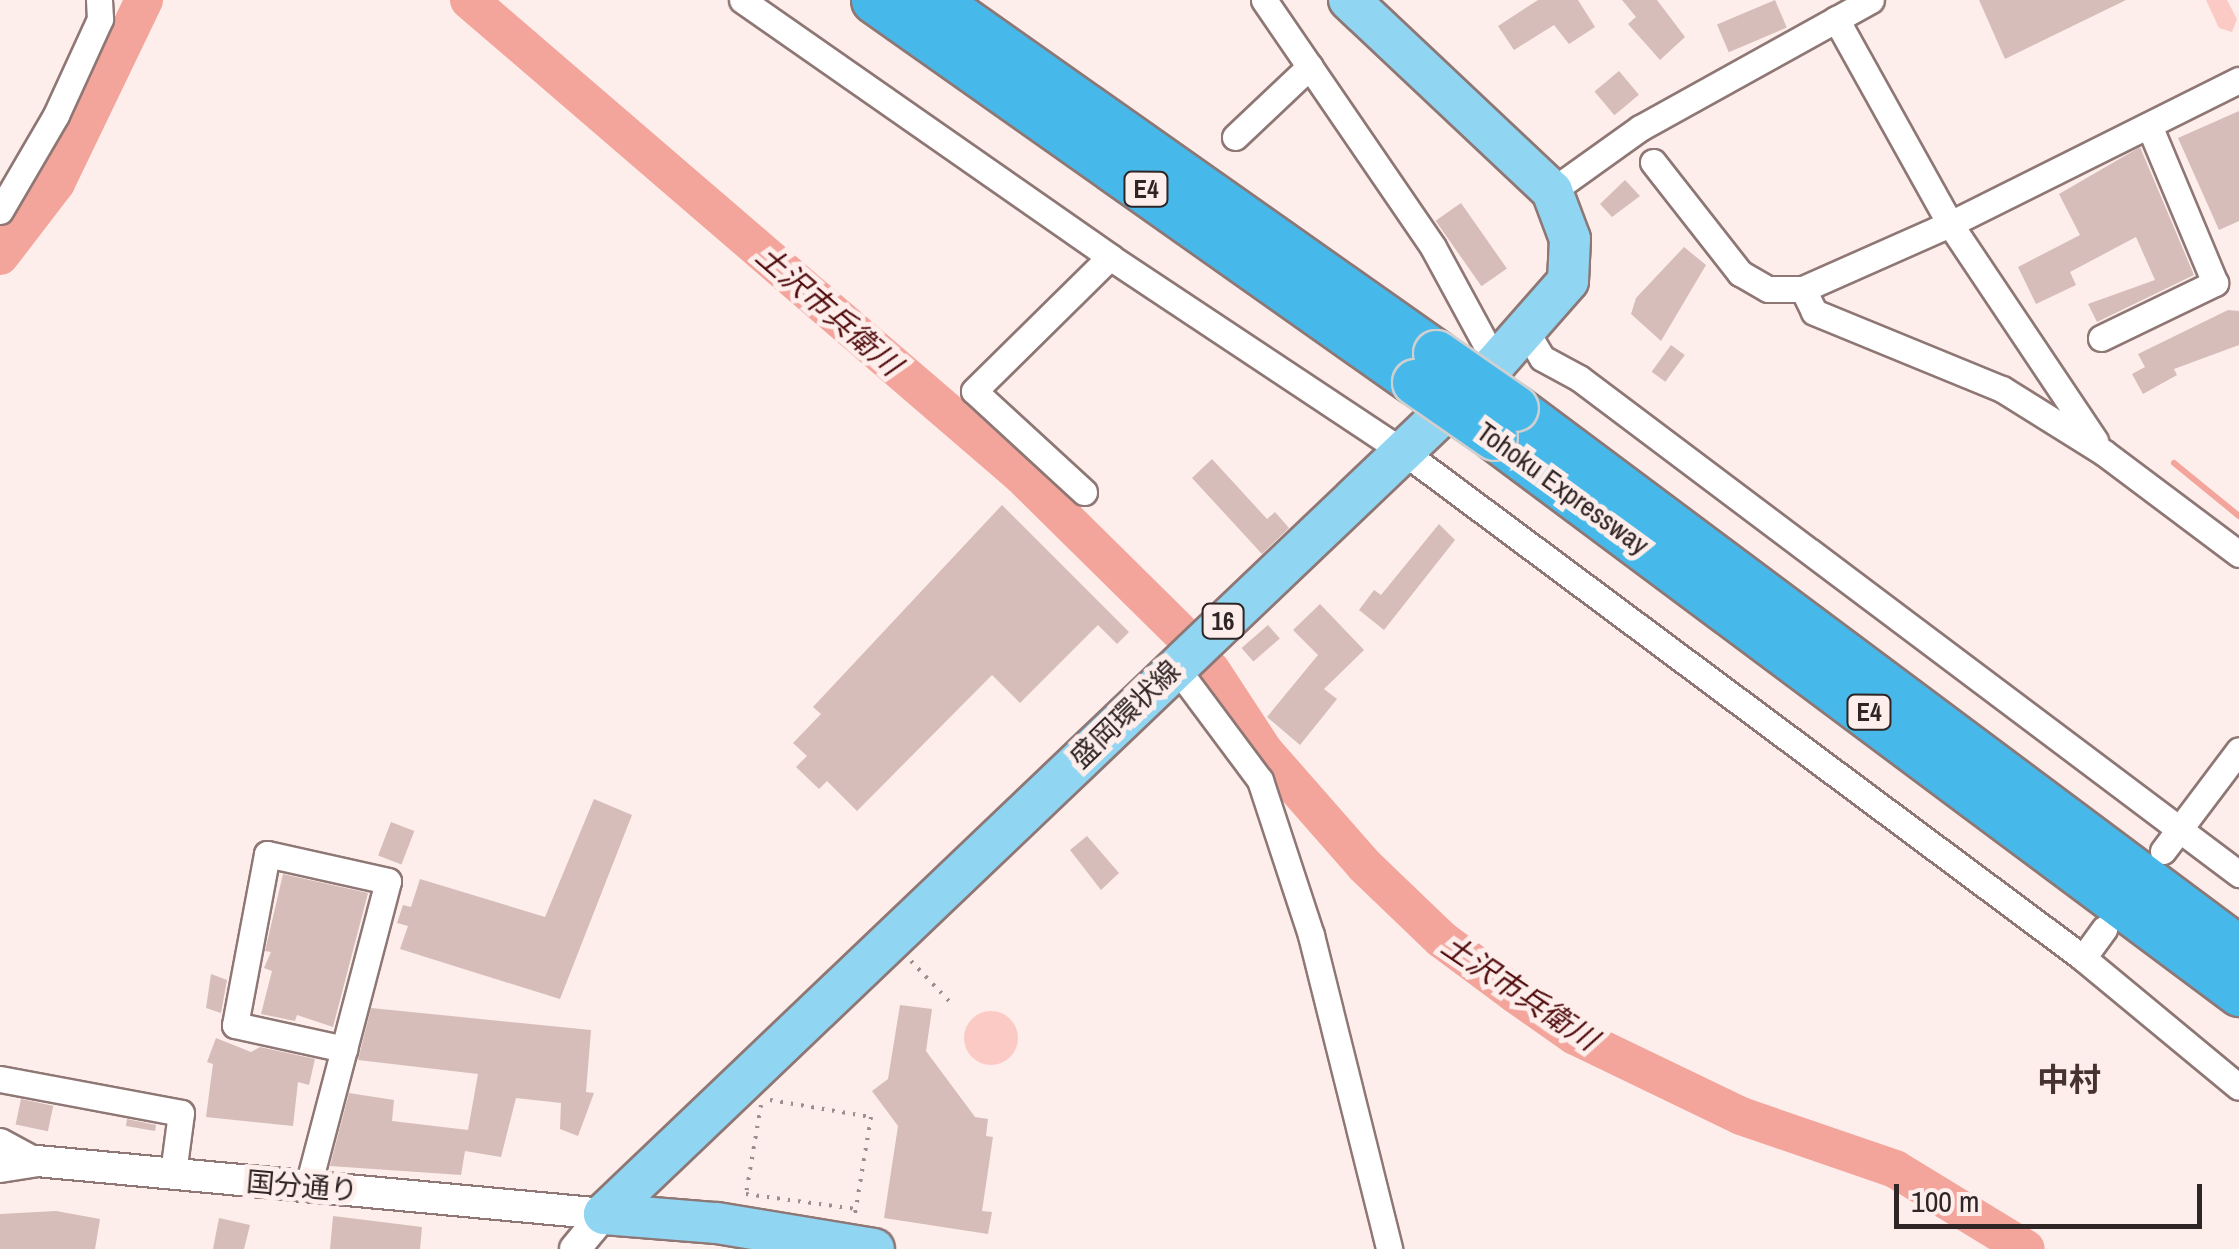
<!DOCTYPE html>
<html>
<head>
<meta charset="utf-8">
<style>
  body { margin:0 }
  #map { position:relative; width:2239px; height:1249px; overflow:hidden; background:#fdedeb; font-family:"Archivo Narrow","Noto Sans JP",sans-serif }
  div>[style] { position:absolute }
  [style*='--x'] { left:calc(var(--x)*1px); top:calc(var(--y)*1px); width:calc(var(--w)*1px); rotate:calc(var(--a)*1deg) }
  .green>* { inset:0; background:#fbcac4 }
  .round { border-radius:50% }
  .stream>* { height:6px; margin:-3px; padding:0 3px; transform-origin:3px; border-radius:3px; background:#f3a49b }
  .river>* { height:38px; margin:-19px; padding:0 19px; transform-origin:19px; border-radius:19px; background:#f3a49b }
  .building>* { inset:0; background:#d6bdb9; transform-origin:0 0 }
  .path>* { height:4px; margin-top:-2px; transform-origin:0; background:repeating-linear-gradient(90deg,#9b8f8d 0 2.5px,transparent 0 10.5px) }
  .roads { filter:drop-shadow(2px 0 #8e7774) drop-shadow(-2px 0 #8e7774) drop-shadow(0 2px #8e7774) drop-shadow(0 -2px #8e7774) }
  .minor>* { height:25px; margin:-12.5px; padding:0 12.5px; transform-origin:12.5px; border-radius:12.5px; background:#fff }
  .tertiary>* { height:30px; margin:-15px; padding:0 15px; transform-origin:15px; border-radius:15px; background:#fff }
  .primary>* { height:40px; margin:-20px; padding:0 20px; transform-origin:20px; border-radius:20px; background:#90d5f2 }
  .motorway>* { height:45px; margin:-22.5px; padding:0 22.5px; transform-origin:22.5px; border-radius:22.5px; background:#46b9ea }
  .bridges { filter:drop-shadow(2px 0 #d1cfcf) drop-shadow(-2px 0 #d1cfcf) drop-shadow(0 2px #d1cfcf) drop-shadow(0 -2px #d1cfcf) }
  .motorway-bridge>* { height:45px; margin:-22.5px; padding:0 22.5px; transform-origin:22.5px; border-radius:22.5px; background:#46b9ea }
  span { translate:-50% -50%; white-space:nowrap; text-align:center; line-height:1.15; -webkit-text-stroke:10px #fdedeb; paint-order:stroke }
  .shield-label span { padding:2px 8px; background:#fdedeb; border:2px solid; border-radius:8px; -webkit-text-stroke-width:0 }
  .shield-label { font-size:25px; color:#2e2524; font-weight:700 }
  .street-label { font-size:28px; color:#2e2524 }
  .water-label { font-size:30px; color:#500b0b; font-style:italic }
  .quarter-label { font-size:32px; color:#463230; font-weight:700 }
  .scale { position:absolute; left:1894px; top:1184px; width:308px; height:45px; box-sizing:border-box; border:5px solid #2e2524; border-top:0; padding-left:12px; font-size:30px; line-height:35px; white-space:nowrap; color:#2e2524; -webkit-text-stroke:8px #fdedeb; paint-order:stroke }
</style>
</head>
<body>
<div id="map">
  <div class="green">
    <div style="clip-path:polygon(2206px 0,2227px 0,2237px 19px,2232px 32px,2219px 28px)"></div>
    <div class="round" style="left:964px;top:1011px;width:54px;height:54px"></div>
  </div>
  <div class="stream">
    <div style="--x:131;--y:0;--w:9;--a:54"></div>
    <div style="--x:2174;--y:463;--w:84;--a:39.2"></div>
  </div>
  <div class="river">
    <div style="--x:469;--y:0;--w:728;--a:40.71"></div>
    <div style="--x:1021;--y:475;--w:221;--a:44.6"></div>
    <div style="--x:0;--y:256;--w:92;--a:-52.5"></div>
    <div style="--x:56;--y:183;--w:203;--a:-64.3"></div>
    <div style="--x:1211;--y:670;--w:97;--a:56.8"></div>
    <div style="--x:1264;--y:751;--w:153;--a:48.7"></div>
    <div style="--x:1365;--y:866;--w:105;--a:43.8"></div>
    <div style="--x:1441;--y:939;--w:92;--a:36.6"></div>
    <div style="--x:1515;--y:994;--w:73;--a:35"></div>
    <div style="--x:1575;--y:1036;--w:184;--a:25.7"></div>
    <div style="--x:1741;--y:1116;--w:163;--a:19"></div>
    <div style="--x:1895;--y:1169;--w:153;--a:31.4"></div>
  </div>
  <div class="building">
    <div style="clip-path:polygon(1538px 0,1578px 0,1595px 27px,1569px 44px,1554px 25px,1514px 50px,1498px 26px)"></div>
    <div style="clip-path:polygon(1622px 0,1657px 0,1685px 37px,1660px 60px,1628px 24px,1636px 17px)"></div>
    <div style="left:1775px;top:0;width:30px;height:63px;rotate:67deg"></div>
    <div style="clip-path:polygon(1979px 0,2126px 0,2005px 59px)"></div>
    <div style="left:1619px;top:71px;width:31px;height:32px;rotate:50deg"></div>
    <div style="clip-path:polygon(2239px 111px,2239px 221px,2219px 230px,2178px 138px)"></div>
    <div style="clip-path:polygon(2140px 147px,2194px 275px,2097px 322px,2088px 304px,2155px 280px,2136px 237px,2070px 272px,2076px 285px,2036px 304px,2018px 267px,2080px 235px,2059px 194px)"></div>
    <div style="clip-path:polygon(1625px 180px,1640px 196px,1612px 217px,1600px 204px)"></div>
    <div style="left:1461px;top:203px;width:80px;height:31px;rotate:55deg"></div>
    <div style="clip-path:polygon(1684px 247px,1706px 265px,1661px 341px,1631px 314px,1636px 298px)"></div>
    <div style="clip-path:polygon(2228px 310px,2239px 311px,2239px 345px,2174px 369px,2177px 375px,2143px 394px,2132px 374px,2145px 367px,2138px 354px)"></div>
    <div style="left:1671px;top:345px;width:17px;height:33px;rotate:36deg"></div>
    <div style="clip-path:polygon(1212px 459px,1267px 519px,1275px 512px,1289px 528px,1262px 554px,1192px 478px)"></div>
    <div style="clip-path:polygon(1002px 505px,1129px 632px,1117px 644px,1098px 625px,1020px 703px,992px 675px,857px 811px,827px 781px,819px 789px,796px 767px,807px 756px,793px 743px,821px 714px,813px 707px)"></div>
    <div style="clip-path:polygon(1439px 524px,1455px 540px,1384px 630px,1359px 610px,1374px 590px,1381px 595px)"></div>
    <div style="clip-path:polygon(1320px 604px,1364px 650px,1324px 689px,1337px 699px,1300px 745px,1267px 717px,1318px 655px,1293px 630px)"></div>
    <div style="left:1268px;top:625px;width:18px;height:35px;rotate:49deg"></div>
    <div style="clip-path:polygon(594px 799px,632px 815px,560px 999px,400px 949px,408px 926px,397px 923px,403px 905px,411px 907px,420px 879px,545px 917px)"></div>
    <div style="left:391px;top:822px;width:25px;height:36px;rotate:21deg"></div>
    <div style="clip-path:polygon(1087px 836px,1119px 873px,1101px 890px,1070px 850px)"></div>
    <div style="clip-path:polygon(283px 874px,368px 893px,333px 1027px,297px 1015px,295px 1021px,261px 1014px,272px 971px,264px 968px,271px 952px,265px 951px)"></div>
    <div style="clip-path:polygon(211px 974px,227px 980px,221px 1013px,206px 1008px)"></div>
    <div style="clip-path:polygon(900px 1005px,932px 1009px,926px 1051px,975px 1117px,988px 1119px,986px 1136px,993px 1137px,982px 1211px,992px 1212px,988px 1234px,884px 1218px,898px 1126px,872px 1091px,888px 1079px)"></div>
    <div style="clip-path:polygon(371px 1008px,591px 1030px,586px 1092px,594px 1093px,578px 1136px,560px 1129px,561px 1103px,516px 1098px,501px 1157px,465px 1151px,461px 1175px,330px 1166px,349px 1093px,394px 1100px,392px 1121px,468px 1130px,478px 1074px,358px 1060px)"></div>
    <div style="clip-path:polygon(216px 1038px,251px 1052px,260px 1047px,315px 1059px,309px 1085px,298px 1082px,293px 1126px,206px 1117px,213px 1064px,207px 1062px)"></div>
    <div style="left:21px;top:1099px;width:33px;height:26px;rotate:12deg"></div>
    <div style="clip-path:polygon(127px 1119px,156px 1125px,155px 1131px,126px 1126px)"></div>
    <div style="clip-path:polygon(56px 1211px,100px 1219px,95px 1249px,0 1249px,0 1214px)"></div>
    <div style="clip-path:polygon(333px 1216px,422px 1227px,420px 1249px,330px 1249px)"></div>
    <div style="clip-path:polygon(219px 1218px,250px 1225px,244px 1249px,213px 1249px)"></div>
  </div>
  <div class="path">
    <div style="--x:911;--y:961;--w:55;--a:46.5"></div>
    <div style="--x:770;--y:1100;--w:102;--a:9.6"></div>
    <div style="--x:871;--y:1117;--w:98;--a:99.4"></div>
    <div style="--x:761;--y:1105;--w:90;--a:99.6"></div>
    <div style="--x:746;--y:1194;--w:111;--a:7.8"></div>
  </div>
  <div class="roads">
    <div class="minor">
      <div style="--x:742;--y:0;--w:449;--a:34.9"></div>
      <div style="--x:1110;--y:257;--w:353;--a:33.6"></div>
      <div style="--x:1404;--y:452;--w:847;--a:36.69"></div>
      <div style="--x:2083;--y:958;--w:202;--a:39.6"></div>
      <div style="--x:1264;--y:0;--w:299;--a:55.6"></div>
      <div style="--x:1433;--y:247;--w:132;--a:61.5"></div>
      <div style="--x:1836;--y:19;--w:235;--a:60.9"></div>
      <div style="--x:1950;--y:224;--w:261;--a:56.2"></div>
      <div style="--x:1235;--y:137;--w:103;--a:-43.4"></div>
      <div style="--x:1653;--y:162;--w:141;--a:51.9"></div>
      <div style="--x:1740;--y:273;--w:32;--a:30"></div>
      <div style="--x:1768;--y:289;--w:35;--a:0"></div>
      <div style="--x:1803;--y:289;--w:161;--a:-23.9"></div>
      <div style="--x:1950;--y:224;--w:323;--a:-26.5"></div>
      <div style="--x:1552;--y:191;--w:108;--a:-35.6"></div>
      <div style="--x:1640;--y:128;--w:264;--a:-29"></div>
      <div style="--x:0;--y:211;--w:111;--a:-59.7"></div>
      <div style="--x:56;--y:115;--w:106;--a:-65.4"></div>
      <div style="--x:100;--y:19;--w:19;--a:-93"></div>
      <div style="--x:1803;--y:289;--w:25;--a:64"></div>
      <div style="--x:1814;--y:312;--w:203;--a:22.3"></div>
      <div style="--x:2002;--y:389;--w:119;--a:32"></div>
      <div style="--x:2103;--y:452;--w:170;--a:36.9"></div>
      <div style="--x:1527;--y:333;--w:29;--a:59"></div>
      <div style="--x:1542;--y:358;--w:42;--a:28.4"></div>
      <div style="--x:1579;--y:378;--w:826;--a:36.93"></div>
      <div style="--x:2101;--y:338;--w:127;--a:-25.8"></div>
      <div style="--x:2215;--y:283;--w:171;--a:-112.7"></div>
      <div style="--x:1084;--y:492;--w:149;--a:-137.4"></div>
      <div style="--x:974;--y:391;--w:191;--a:-44.6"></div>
      <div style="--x:1175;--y:666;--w:142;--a:53.3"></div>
      <div style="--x:1260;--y:780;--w:163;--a:71.8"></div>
      <div style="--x:1311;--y:935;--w:324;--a:76"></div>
      <div style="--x:2163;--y:851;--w:126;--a:-53"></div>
      <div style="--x:2083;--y:958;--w:36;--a:-54"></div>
      <div style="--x:0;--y:1079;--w:184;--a:10.6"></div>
      <div style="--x:181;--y:1113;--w:61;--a:97.6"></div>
      <div style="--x:0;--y:1141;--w:42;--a:28.4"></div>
      <div style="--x:308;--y:1186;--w:315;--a:-75.3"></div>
      <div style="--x:388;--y:881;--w:124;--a:-167.4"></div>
      <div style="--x:267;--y:854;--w:174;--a:100.6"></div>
      <div style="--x:235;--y:1025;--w:112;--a:12.4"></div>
    </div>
    <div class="tertiary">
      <div style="--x:0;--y:1167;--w:37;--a:-9"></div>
      <div style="--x:37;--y:1161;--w:569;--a:5.34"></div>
      <div style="--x:575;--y:1249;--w:45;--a:-50.4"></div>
    </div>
    <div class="primary">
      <div style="--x:604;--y:1214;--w:1233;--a:-43.65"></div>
      <div style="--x:1496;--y:363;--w:109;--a:-48.7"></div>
      <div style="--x:1568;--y:281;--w:42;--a:-87.3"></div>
      <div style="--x:1570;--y:239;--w:51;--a:-110.6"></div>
      <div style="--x:1552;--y:191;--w:279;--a:-136.7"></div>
      <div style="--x:604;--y:1214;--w:113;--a:4.6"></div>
      <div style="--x:717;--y:1223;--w:159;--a:9.4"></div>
    </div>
    <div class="motorway">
      <div style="--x:874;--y:0;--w:662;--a:35.23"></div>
      <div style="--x:935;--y:0;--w:613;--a:35.17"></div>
      <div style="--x:1515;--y:408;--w:904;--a:36.77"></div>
      <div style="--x:1494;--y:437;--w:930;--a:36.73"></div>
    </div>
  </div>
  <div class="bridges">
    <div class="motorway-bridge">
      <div style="--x:1436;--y:353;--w:96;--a:34.8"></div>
      <div style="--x:1415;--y:382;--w:96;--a:34.8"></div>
    </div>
  </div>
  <div class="shield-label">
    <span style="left:1146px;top:189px">E4</span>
    <span style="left:1223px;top:621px">16</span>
    <span style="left:1869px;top:712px">E4</span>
  </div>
  <div class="street-label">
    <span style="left:1563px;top:488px;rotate:36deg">Tohoku Expressway</span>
    <span style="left:1125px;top:714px;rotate:-44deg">盛岡環状線</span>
    <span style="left:302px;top:1186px;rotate:5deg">国分通り</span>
  </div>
  <div class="water-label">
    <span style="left:829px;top:310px;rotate:41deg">土沢市兵衛川</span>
    <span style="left:1520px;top:992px;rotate:34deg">土沢市兵衛川</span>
  </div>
  <div class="quarter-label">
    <span style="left:2069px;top:1080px">中村</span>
  </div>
  <div class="scale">100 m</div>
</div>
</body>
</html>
